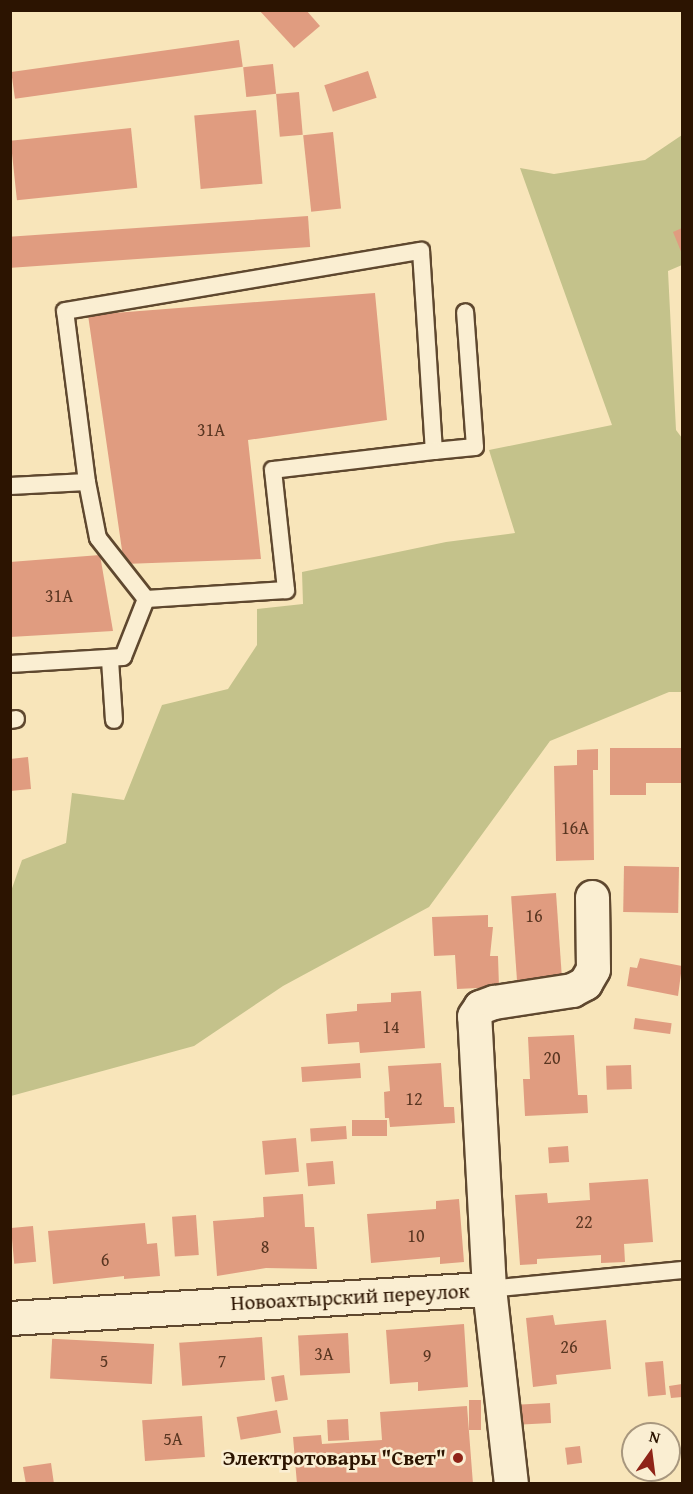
<!DOCTYPE html>
<html>
<head>
<meta charset="utf-8">
<style>
  body { margin:0 }
  #map { position:relative; width:693px; height:1494px; overflow:hidden; background:#f8e5ba; font-family:"Gentium Book Plus",serif }
  div>[style] { position:absolute }
  [style*='--x'] { left:calc(var(--x)*1px); top:calc(var(--y)*1px); width:calc(var(--w)*1px); rotate:calc(var(--a)*1deg) }
  .green>* { inset:0; background:#c4c28b }
  .building>* { inset:0; background:#e09c80; transform-origin:0 0 }
  .roads { filter:drop-shadow(2px 0 #5f482f) drop-shadow(-2px 0 #5f482f) drop-shadow(0 2px #5f482f) drop-shadow(0 -2px #5f482f) }
  .lane>* { height:16px; margin:-8px; padding:0 8px; transform-origin:8px; border-radius:8px; background:#faeed2 }
  .street>* { height:33px; margin:-16.5px; padding:0 16.5px; transform-origin:16.5px; border-radius:16.5px; background:#faeed2 }
  .dots>* { width:16px; height:16px; translate:-50% -50%; box-sizing:border-box; border:3px solid #faeed2; border-radius:50% }
  span { translate:-50% -50%; white-space:nowrap; text-align:center; line-height:1.15; -webkit-text-stroke:5px #faeed2; paint-order:stroke }
  .number-label { font-size:18px; color:#593621 }
  .number-label span { -webkit-text-stroke-width:0 }
  .street-label { font-size:21px; color:#2c1401 }
  .poi-label { font-size:21px; color:#2c1401; font-weight:700 }
  .right { translate:-100% -50%; text-align:right }
  .frame { position:absolute; inset:0; border:12px solid #2c1401; pointer-events:none }
  .north { position:absolute; left:621px; top:1422px; width:60px; height:60px; box-sizing:border-box; background:#faeed2; border:2px solid #a8977e; border-radius:50%; rotate:14deg; font-size:16px; font-weight:700; line-height:24px; text-align:center; color:#2c1401 }
  .north::after { content:''; display:block; margin:auto; width:21px; height:27px; background:#8f2418; clip-path:polygon(50% 0,100% 100%,50% 72%,0 100%) }
</style>
</head>
<body>
<div id="map">
  <div class="green">
    <div style="clip-path:polygon(682px 135px,682px 265px,668px 271px,676px 430px,682px 438px,682px 692px,669px 692px,550px 741px,429px 907px,283px 986px,194px 1046px,11px 1096px,10px 894px,22px 860px,66px 843px,72px 793px,124px 800px,162px 705px,228px 689px,257px 645px,257px 609px,303px 604px,302px 572px,446px 542px,515px 533px,489px 450px,612px 425px,520px 168px,554px 174px,645px 160px)"></div>
  </div>
  <div class="building">
    <div style="clip-path:polygon(259px 10px,306px 10px,320px 26px,294px 48px)"></div>
    <div style="left:239px;top:40px;width:27px;height:230px;rotate:82deg"></div>
    <div style="left:273px;top:64px;width:30px;height:30px;rotate:84deg"></div>
    <div style="left:368px;top:71px;width:28px;height:46px;rotate:72deg"></div>
    <div style="left:299px;top:92px;width:43px;height:23px;rotate:85deg"></div>
    <div style="left:256px;top:110px;width:74px;height:62px;rotate:85deg"></div>
    <div style="left:131px;top:128px;width:60px;height:121px;rotate:84deg"></div>
    <div style="left:333px;top:132px;width:77px;height:30px;rotate:84deg"></div>
    <div style="left:308px;top:216px;width:31px;height:299px;rotate:86deg"></div>
    <div style="clip-path:polygon(682px 228px,682px 254px,673px 232px)"></div>
    <div style="clip-path:polygon(375px 293px,387px 420px,248px 440px,261px 559px,124px 564px,88px 315px)"></div>
    <div style="clip-path:polygon(100px 555px,113px 631px,10px 637px,10px 562px)"></div>
    <div style="clip-path:polygon(610px 748px,682px 748px,682px 783px,646px 783px,646px 795px,610px 795px)"></div>
    <div style="clip-path:polygon(598px 749px,598px 770px,593px 770px,594px 860px,556px 861px,554px 766px,577px 765px,577px 750px)"></div>
    <div style="clip-path:polygon(28px 757px,31px 789px,10px 791px,10px 759px)"></div>
    <div style="left:624px;top:866px;width:55px;height:46px;rotate:1deg"></div>
    <div style="left:556px;top:893px;width:84px;height:45px;rotate:86deg"></div>
    <div style="clip-path:polygon(488px 915px,488px 927px,493px 927px,490px 956px,498px 956px,499px 987px,457px 989px,455px 955px,434px 956px,432px 917px)"></div>
    <div style="clip-path:polygon(640px 958px,682px 966px,678px 996px,627px 986px,630px 967px,637px 968px)"></div>
    <div style="clip-path:polygon(421px 991px,425px 1048px,360px 1053px,359px 1042px,328px 1044px,326px 1014px,357px 1011px,357px 1004px,391px 1002px,391px 993px)"></div>
    <div style="left:635px;top:1018px;width:37px;height:11px;rotate:8deg"></div>
    <div style="clip-path:polygon(574px 1035px,578px 1095px,587px 1095px,588px 1113px,525px 1116px,523px 1079px,530px 1079px,528px 1037px)"></div>
    <div style="left:360px;top:1063px;width:15px;height:59px;rotate:86deg"></div>
    <div style="clip-path:polygon(441px 1063px,444px 1107px,454px 1107px,455px 1123px,390px 1127px,389px 1118px,385px 1118px,384px 1092px,390px 1091px,388px 1066px)"></div>
    <div style="left:631px;top:1065px;width:24px;height:25px;rotate:88deg"></div>
    <div style="left:387px;top:1120px;width:16px;height:35px;rotate:90deg"></div>
    <div style="left:346px;top:1126px;width:13px;height:36px;rotate:86deg"></div>
    <div style="left:296px;top:1138px;width:34px;height:34px;rotate:85deg"></div>
    <div style="left:568px;top:1146px;width:16px;height:20px;rotate:86deg"></div>
    <div style="left:333px;top:1161px;width:23px;height:27px;rotate:85deg"></div>
    <div style="clip-path:polygon(648px 1179px,653px 1242px,624px 1244px,625px 1262px,601px 1263px,601px 1255px,537px 1259px,537px 1264px,520px 1265px,515px 1195px,547px 1193px,548px 1203px,590px 1200px,589px 1183px)"></div>
    <div style="clip-path:polygon(303px 1194px,305px 1227px,314px 1227px,317px 1269px,266px 1268px,217px 1276px,213px 1221px,264px 1217px,263px 1197px)"></div>
    <div style="clip-path:polygon(459px 1199px,464px 1262px,440px 1264px,440px 1257px,371px 1263px,367px 1214px,436px 1209px,436px 1201px)"></div>
    <div style="left:196px;top:1215px;width:40px;height:24px;rotate:86deg"></div>
    <div style="clip-path:polygon(145px 1223px,147px 1244px,157px 1243px,160px 1276px,124px 1279px,124px 1276px,53px 1284px,48px 1231px)"></div>
    <div style="left:33px;top:1226px;width:36px;height:22px;rotate:85deg"></div>
    <div style="clip-path:polygon(553px 1315px,555px 1325px,606px 1320px,611px 1369px,556px 1375px,557px 1384px,533px 1387px,526px 1318px)"></div>
    <div style="clip-path:polygon(464px 1324px,468px 1387px,418px 1391px,418px 1382px,390px 1384px,386px 1330px)"></div>
    <div style="left:348px;top:1333px;width:40px;height:50px;rotate:87deg"></div>
    <div style="left:262px;top:1337px;width:43px;height:83px;rotate:86deg"></div>
    <div style="left:154px;top:1344px;width:40px;height:102px;rotate:93deg"></div>
    <div style="left:663px;top:1361px;width:34px;height:18px;rotate:85deg"></div>
    <div style="left:284px;top:1375px;width:25px;height:13px;rotate:81deg"></div>
    <div style="clip-path:polygon(682px 1384px,682px 1397px,671px 1398px,669px 1386px)"></div>
    <div style="left:469px;top:1400px;width:12px;height:30px"></div>
    <div style="left:550px;top:1403px;width:20px;height:29px;rotate:87deg"></div>
    <div style="clip-path:polygon(467px 1406px,473px 1484px,297px 1484px,293px 1437px,321px 1435px,322px 1444px,382px 1440px,380px 1412px)"></div>
    <div style="left:277px;top:1410px;width:23px;height:41px;rotate:80deg"></div>
    <div style="left:202px;top:1416px;width:41px;height:60px;rotate:86deg"></div>
    <div style="left:348px;top:1419px;width:21px;height:21px;rotate:87deg"></div>
    <div style="left:580px;top:1446px;width:17px;height:15px;rotate:83deg"></div>
    <div style="clip-path:polygon(51px 1463px,54px 1484px,26px 1484px,23px 1467px)"></div>
  </div>
  <div class="roads">
    <div class="lane">
      <div style="--x:434;--y:451;--w:41;--a:-5.6"></div>
      <div style="--x:475;--y:447;--w:135;--a:-94.2"></div>
      <div style="--x:87;--y:482;--w:172;--a:-97.3"></div>
      <div style="--x:65;--y:311;--w:361;--a:-9.6"></div>
      <div style="--x:421;--y:251;--w:200;--a:86.3"></div>
      <div style="--x:434;--y:451;--w:162;--a:173.3"></div>
      <div style="--x:273;--y:470;--w:121;--a:83.8"></div>
      <div style="--x:286;--y:590;--w:140;--a:176.3"></div>
      <div style="--x:10;--y:486;--w:77;--a:-3"></div>
      <div style="--x:87;--y:482;--w:57;--a:78.9"></div>
      <div style="--x:98;--y:538;--w:78;--a:51.8"></div>
      <div style="--x:146;--y:599;--w:62;--a:111.6"></div>
      <div style="--x:123;--y:657;--w:113;--a:176.5"></div>
      <div style="--x:110;--y:660;--w:60;--a:86.2"></div>
      <div style="--x:10;--y:720;--w:6;--a:-9"></div>
      <div style="--x:489;--y:1289;--w:194;--a:-5.6"></div>
    </div>
    <div class="street">
      <div style="--x:10;--y:1318;--w:480;--a:-3.5"></div>
      <div style="--x:511;--y:1484;--w:196;--a:-96.4"></div>
      <div style="--x:489;--y:1289;--w:273;--a:-93.1"></div>
      <div style="--x:474;--y:1016;--w:11;--a:-56"></div>
      <div style="--x:480;--y:1007;--w:15;--a:-20"></div>
      <div style="--x:494;--y:1002;--w:79;--a:-8.7"></div>
      <div style="--x:572;--y:990;--w:15;--a:-28"></div>
      <div style="--x:585;--y:983;--w:16;--a:-60"></div>
      <div style="--x:593;--y:969;--w:72;--a:-90.8"></div>
    </div>
  </div>
  <div class="dots">
    <div style="left:458px;top:1458px;background:#8f2418"></div>
  </div>
  <div class="number-label">
    <span style="left:211px;top:430px">31А</span>
    <span style="left:59px;top:596px">31А</span>
    <span style="left:575px;top:828px">16А</span>
    <span style="left:534px;top:916px">16</span>
    <span style="left:391px;top:1027px">14</span>
    <span style="left:552px;top:1058px">20</span>
    <span style="left:414px;top:1099px">12</span>
    <span style="left:584px;top:1222px">22</span>
    <span style="left:416px;top:1236px">10</span>
    <span style="left:265px;top:1247px">8</span>
    <span style="left:105px;top:1260px">6</span>
    <span style="left:569px;top:1347px">26</span>
    <span style="left:324px;top:1354px">3А</span>
    <span style="left:427px;top:1356px">9</span>
    <span style="left:104px;top:1361px">5</span>
    <span style="left:222px;top:1361px">7</span>
    <span style="left:173px;top:1439px">5А</span>
  </div>
  <div class="street-label">
    <span style="left:350px;top:1297px;rotate:-3deg">Новоахтырский переулок</span>
  </div>
  <div class="poi-label">
    <span class="right" style="left:446px;top:1458px">Электротовары "Свет"</span>
  </div>
  <div class="frame"></div>
  <div class="north">N</div>
</div>
</body>
</html>
